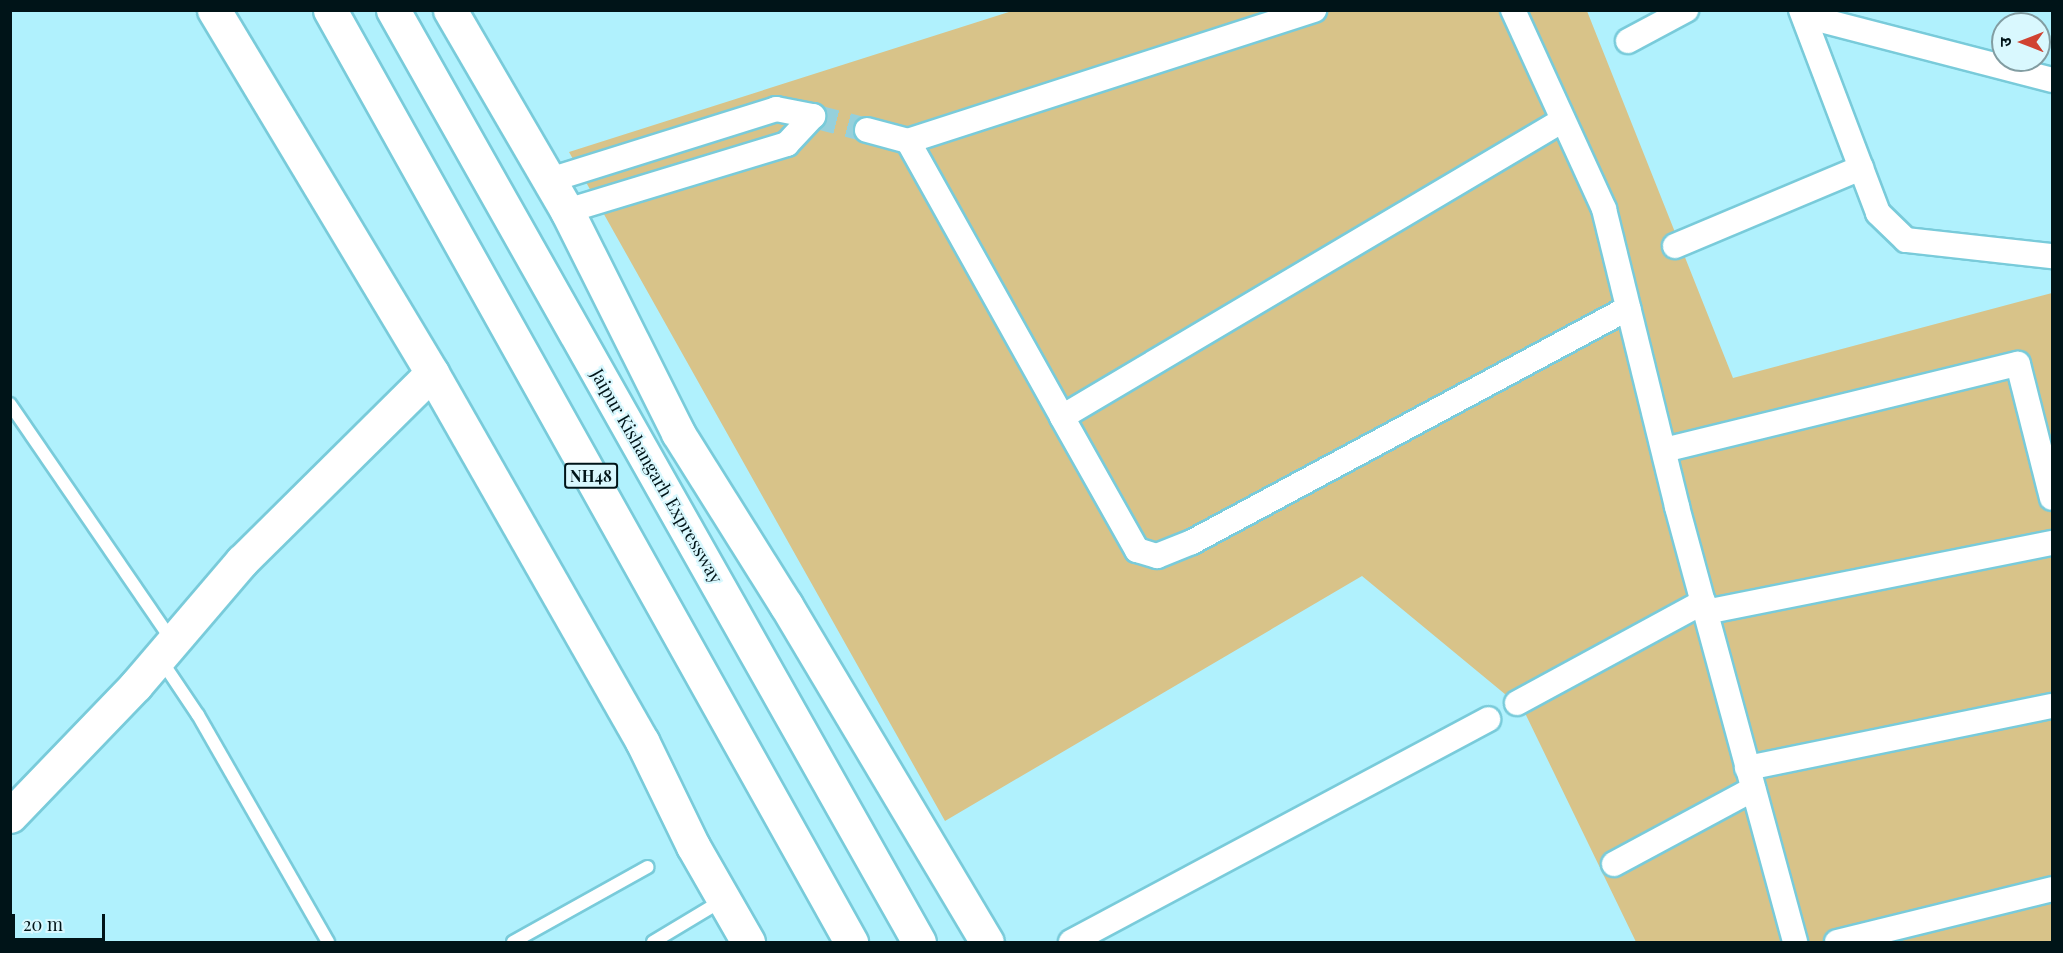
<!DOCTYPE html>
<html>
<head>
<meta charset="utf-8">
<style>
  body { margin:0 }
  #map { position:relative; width:2063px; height:953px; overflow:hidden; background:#b0f1fd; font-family:"Playfair Display","Noto Sans Devanagari",serif }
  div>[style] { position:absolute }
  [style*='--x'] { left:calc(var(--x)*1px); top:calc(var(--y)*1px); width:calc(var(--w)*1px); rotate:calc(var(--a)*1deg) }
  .green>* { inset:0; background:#d8c389 }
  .street-tunnel>* { height:24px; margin-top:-12px; transform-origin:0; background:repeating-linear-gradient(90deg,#96d0db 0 24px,transparent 0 36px) }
  .roads { filter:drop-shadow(2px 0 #79cbda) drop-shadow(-2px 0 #79cbda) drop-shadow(0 2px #79cbda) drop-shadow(0 -2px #79cbda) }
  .lane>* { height:12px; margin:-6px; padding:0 6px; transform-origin:6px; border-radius:6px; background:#fff }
  .street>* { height:24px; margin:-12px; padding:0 12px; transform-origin:12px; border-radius:12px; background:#fff }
  .secondary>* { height:33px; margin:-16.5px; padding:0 16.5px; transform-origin:16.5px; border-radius:16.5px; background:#fff }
  .highway>* { height:33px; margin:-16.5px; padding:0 16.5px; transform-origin:16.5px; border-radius:16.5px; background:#fff }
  span { translate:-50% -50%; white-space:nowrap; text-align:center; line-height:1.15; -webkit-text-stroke:4.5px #d9f8fe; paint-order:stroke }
  .shield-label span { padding:2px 4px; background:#d9f8fe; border:2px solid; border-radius:4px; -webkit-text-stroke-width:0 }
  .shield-label { font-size:16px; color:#001418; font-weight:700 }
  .street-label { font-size:18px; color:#001418 }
  .frame { position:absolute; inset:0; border:12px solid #001418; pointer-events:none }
  .north { position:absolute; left:1991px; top:12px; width:60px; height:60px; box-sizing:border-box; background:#d9f8fe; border:2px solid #829da2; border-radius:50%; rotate:270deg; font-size:16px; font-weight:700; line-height:24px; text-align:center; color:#001418 }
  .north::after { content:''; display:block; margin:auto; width:21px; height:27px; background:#d04332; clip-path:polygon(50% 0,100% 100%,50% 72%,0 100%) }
  .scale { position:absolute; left:12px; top:914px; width:93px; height:27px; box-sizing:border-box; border:3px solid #001418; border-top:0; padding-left:8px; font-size:18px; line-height:21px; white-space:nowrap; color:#001418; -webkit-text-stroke:4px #d9f8fe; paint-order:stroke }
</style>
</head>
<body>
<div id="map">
  <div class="green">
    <div style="clip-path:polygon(1012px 11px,1587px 11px,1733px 378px,2052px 293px,2052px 942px,1636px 942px,1523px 709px,1362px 576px,945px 821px,569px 152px)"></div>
  </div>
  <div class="street-tunnel">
    <div style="--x:813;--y:116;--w:56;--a:14.5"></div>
  </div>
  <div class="roads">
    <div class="lane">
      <div style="--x:10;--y:404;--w:288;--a:55.6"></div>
      <div style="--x:161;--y:660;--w:66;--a:56.1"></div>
      <div style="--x:198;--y:715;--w:262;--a:60.2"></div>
      <div style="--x:513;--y:942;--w:154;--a:-29.1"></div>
      <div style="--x:653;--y:942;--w:82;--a:-31"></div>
    </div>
    <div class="street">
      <div style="--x:1513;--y:10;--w:219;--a:65.4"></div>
      <div style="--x:1604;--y:209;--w:307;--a:76.2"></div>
      <div style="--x:1677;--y:507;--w:451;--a:74.8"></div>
      <div style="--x:1801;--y:10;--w:217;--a:69.2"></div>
      <div style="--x:1878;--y:213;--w:39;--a:44"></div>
      <div style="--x:1906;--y:240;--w:147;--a:6.3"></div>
      <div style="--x:1805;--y:16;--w:255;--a:14.5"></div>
      <div style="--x:1628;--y:41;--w:66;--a:-28.1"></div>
      <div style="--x:867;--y:130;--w:42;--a:15"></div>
      <div style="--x:908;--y:141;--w:427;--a:-17.9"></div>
      <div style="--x:908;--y:141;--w:316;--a:60.8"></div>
      <div style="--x:1062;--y:417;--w:582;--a:-30.66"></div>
      <div style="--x:550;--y:180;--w:237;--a:-17.4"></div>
      <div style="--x:776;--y:109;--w:38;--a:11"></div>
      <div style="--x:813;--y:116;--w:38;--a:133"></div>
      <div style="--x:787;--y:144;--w:230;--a:163.1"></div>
      <div style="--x:1675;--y:246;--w:202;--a:-22.8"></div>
      <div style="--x:1062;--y:417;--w:153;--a:60.6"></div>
      <div style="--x:1137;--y:550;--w:21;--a:17"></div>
      <div style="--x:1157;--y:556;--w:38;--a:-22"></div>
      <div style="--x:1192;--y:542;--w:495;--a:-28.2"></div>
      <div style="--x:1664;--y:450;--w:364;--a:-13.7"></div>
      <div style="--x:2018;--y:364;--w:138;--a:75.8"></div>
      <div style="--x:1706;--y:612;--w:353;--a:-11.3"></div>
      <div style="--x:1517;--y:703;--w:212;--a:-28.5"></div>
      <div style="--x:1747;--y:768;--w:311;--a:-11.5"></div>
      <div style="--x:1614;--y:864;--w:158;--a:-28.3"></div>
      <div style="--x:1071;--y:942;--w:473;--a:-28.1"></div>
      <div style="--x:1837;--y:942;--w:221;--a:-13.8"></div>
    </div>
    <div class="secondary">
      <div style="--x:214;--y:10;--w:423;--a:59"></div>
      <div style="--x:432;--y:373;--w:424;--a:60.3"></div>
      <div style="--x:642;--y:741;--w:117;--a:64.1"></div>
      <div style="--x:693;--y:846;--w:111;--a:60.2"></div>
      <div style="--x:450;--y:10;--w:233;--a:59.8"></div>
      <div style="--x:567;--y:211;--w:248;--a:63.4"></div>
      <div style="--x:678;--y:433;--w:203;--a:57.9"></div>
      <div style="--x:786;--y:605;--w:392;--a:59.2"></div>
      <div style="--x:10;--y:816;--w:182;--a:-46.1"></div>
      <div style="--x:136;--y:685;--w:163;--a:-49.5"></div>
      <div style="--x:242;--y:561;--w:267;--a:-44.7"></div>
    </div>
    <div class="highway">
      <div style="--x:330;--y:10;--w:1068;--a:60.79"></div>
      <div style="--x:393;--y:10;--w:1070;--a:60.56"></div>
    </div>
  </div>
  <div class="shield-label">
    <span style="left:591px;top:476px">NH48</span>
  </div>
  <div class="street-label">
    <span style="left:657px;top:476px;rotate:60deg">Jaipur Kishangarh Expressway</span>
  </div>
  <div class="frame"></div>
  <div class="north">उ</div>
  <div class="scale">20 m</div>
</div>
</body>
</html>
